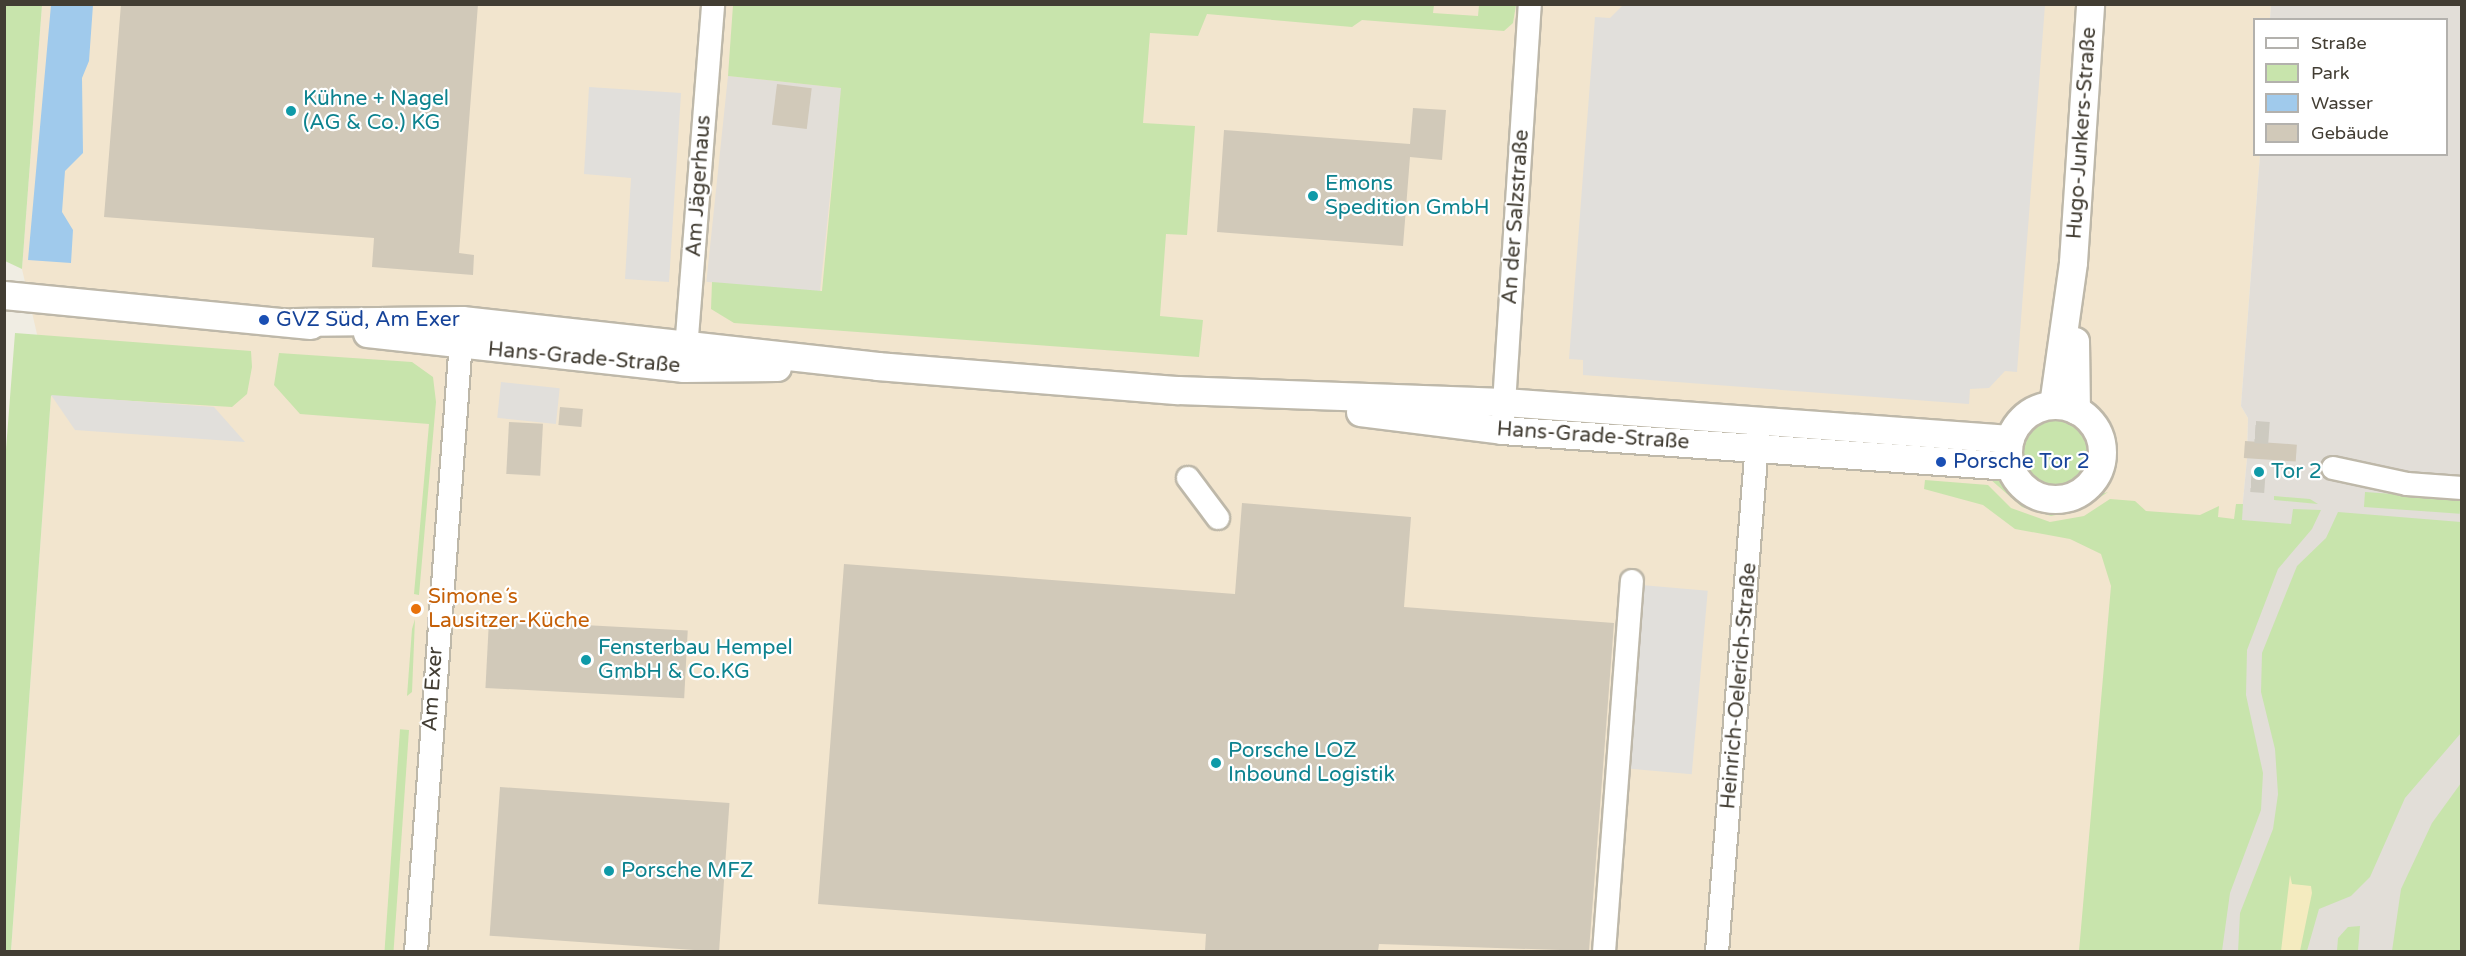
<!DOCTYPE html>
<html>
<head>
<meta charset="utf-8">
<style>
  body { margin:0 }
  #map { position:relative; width:2466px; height:956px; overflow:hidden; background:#f0ede3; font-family:"Varela Round",sans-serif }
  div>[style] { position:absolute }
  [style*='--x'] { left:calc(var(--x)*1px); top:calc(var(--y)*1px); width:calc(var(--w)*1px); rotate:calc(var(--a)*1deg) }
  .commercial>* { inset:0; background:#f2e5ce }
  .industrial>* { inset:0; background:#e2ded8; transform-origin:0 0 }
  .green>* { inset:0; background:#c8e4ac; transform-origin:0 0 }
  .round { border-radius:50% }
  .sand>* { inset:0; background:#f4ebbf }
  .parking>* { inset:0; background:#e1dfdb; transform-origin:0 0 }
  .water>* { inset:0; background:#a0caec }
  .building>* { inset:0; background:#d1c9b9; transform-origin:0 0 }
  .minor-tunnel>* { height:22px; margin-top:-11px; transform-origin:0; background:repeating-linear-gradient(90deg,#cdcac0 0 22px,transparent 0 33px) }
  .roads { filter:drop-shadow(2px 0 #beb8a9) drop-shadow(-2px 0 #beb8a9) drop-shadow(0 2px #beb8a9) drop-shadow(0 -2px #beb8a9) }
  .minor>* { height:22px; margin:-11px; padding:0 11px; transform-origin:11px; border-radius:11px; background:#fff }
  .tertiary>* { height:27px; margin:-13.5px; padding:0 13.5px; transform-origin:13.5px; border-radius:13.5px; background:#fff }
  .tertiary>.ring { margin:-13.5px; padding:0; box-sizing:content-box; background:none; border:27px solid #fff; border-radius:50% }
  .dots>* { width:16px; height:16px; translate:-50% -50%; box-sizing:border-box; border:3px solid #fff; border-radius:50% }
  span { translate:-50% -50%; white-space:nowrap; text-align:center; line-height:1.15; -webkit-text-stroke:4.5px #fff; paint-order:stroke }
  .culture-label { font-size:21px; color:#0d838f }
  .left { translate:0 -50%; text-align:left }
  .street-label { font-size:21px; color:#423d33 }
  .transit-label { font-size:21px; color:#164399 }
  .food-label { font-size:21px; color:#c56008 }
  .frame { position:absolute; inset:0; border:6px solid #423d33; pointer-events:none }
  .legend { position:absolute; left:2253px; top:18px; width:195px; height:138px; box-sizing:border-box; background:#fff; border:2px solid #b3b1ad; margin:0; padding:8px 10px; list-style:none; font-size:18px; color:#423d33 }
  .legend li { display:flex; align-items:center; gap:12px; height:30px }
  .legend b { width:30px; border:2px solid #b3b1ad }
</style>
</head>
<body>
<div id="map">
  <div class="commercial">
    <div style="clip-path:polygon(42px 5px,2271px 5px,2270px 19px,2254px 20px,2254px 154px,2260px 155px,2241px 406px,2248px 418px,2247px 459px,2200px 951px,11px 952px,51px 395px,22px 269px)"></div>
  </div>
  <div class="industrial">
    <div style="clip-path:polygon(2271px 5px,2461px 5px,2461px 951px,2200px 952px,2247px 459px,2248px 418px,2241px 406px,2260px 155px,2446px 154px,2446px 20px,2270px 19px)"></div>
    <div style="left:728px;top:76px;width:114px;height:207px;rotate:6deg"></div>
  </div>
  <div class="green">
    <div style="clip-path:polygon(5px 4px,42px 5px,22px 269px,5px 261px)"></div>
    <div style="clip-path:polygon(1434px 5px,1433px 13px,1478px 16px,1479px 5px,1516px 5px,1513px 23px,1504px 31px,1362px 20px,1352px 27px,1207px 14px,1198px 36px,1150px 33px,1143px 123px,1195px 126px,1187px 235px,1166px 234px,1160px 316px,1203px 320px,1199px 357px,734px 323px,711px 309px,712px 282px,822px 291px,841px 88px,728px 76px,733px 5px)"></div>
    <div style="clip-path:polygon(15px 333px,251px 351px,252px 367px,247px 394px,232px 407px,51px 396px,11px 951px,5px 952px,4px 475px)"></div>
    <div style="clip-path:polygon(279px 353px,412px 362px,433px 377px,436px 402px,419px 595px,414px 594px,429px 424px,300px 414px,274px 385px)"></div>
    <div class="round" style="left:2019px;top:418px;width:70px;height:70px"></div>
    <div style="clip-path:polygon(1976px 476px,1998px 476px,2025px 502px,2052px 509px,2108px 492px,2081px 510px,2051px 516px,2022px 507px,1990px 479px)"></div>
    <div style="clip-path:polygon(1925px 480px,1988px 485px,2011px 508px,2050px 522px,2084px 516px,2110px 499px,2135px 501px,2146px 511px,2200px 515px,2219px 506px,2218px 517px,2234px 519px,2236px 504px,2243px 504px,2242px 520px,2291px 524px,2293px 509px,2321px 510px,2312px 529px,2278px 569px,2247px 650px,2246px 695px,2263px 773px,2261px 810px,2230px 893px,2222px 951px,2079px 951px,2111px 586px,2101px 554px,2070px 539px,2015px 529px,1983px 505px,1924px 489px)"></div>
    <div style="left:2365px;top:492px;width:96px;height:15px;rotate:4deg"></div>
    <div style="clip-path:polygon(2274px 496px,2310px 499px,2318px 504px,2274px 500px)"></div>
    <div style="clip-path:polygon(2338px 512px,2461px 522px,2461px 733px,2405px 798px,2370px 877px,2351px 896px,2319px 909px,2307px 951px,2238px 952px,2240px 913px,2273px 829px,2278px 794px,2275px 749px,2261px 692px,2262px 653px,2297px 566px,2326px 538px)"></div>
    <div style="clip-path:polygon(415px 619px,412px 692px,407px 696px,412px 629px)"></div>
    <div style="left:409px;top:730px;width:222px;height:9px;rotate:94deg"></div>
    <div style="clip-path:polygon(2461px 783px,2461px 951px,2392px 951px,2401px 889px,2432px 823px)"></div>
    <div style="clip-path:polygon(2360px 926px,2358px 951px,2337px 951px,2338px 938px,2348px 927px)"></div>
  </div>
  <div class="sand">
    <div style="clip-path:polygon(2290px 875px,2292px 884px,2311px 886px,2312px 893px,2300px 951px,2281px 951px)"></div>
  </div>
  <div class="parking">
    <div style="clip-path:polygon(1624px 4px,2045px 5px,2017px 372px,2005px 371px,1989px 388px,1970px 389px,1969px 404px,1583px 375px,1583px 360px,1569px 359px,1595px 17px,1610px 18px)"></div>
    <div style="clip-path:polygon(589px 87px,681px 93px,669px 282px,625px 279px,631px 178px,584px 174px)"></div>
    <div style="left:501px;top:382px;width:59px;height:36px;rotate:6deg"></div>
    <div style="clip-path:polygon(51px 395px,214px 407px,245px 442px,75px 430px)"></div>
    <div style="left:1641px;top:585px;width:67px;height:184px;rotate:5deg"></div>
  </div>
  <div class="water">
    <div style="clip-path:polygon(51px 5px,93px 5px,89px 61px,82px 78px,83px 153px,65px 171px,62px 212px,73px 230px,71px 263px,28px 260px)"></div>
  </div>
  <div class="building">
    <div style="clip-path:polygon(121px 4px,478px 4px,459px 253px,474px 255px,473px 275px,372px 267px,374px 238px,104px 217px)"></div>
    <div style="left:777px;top:84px;width:35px;height:41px;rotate:7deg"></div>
    <div style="clip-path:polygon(1413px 108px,1446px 110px,1442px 160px,1410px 157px,1403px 246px,1217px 232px,1224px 130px,1410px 144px)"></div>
    <div style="left:560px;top:407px;width:23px;height:18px;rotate:5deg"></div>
    <div style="left:509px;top:422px;width:34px;height:52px;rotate:3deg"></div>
    <div style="left:2245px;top:441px;width:52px;height:17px;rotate:4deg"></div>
    <div style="clip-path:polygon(1242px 503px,1411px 517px,1404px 607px,1614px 623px,1589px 951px,1379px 944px,1378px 951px,1205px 951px,1206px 934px,818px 904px,844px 564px,1235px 594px)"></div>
    <div style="left:489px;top:620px;width:199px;height:68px;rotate:3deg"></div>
    <div style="left:500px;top:787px;width:230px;height:149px;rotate:4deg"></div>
  </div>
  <div class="minor-tunnel">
    <div style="--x:2255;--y:432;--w:14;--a:4"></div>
    <div style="--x:2251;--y:481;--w:14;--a:4"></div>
  </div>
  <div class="roads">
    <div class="minor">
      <div style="--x:685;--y:362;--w:359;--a:-85.5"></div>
      <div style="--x:1503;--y:419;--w:416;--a:-86.3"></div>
      <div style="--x:2333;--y:468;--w:76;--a:12.2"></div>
      <div style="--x:2407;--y:484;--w:55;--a:4.2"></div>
      <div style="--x:1188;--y:478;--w:50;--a:53.1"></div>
      <div style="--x:416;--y:952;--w:627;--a:-85.79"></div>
      <div style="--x:1604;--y:952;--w:372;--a:-85.7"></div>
      <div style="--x:1717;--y:952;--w:523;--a:-85.5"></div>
    </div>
    <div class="tertiary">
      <div style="--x:4;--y:295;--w:308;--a:5.6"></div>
      <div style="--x:294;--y:322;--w:168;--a:-0.7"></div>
      <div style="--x:462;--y:320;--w:418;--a:6.3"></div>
      <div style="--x:877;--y:366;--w:302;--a:4.6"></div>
      <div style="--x:1178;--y:390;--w:326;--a:2.1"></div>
      <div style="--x:1504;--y:402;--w:507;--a:4.18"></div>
      <div style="--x:367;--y:333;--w:319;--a:6.3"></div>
      <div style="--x:684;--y:368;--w:93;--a:-0.6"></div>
      <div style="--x:2075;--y:341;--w:69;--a:89.2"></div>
      <div style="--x:2053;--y:405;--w:144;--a:-82"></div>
      <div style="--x:2073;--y:262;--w:259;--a:-86.2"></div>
      <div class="ring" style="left:2008px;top:405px;width:67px;height:67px"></div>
      <div style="--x:1360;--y:412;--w:143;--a:7.2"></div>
      <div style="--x:1502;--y:430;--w:509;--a:4.05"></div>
    </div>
  </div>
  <div class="dots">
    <div style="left:291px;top:111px;background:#0f9aa8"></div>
    <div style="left:1313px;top:196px;background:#0f9aa8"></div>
    <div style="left:264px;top:320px;background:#1a4fb4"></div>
    <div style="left:1941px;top:462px;background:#1a4fb4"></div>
    <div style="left:2259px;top:472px;background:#0f9aa8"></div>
    <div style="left:416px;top:609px;background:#e8710a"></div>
    <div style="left:586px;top:660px;background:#0f9aa8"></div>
    <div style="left:1216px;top:763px;background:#0f9aa8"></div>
    <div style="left:609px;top:871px;background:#0f9aa8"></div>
  </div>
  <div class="culture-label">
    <span class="left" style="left:303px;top:111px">Kühne + Nagel<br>(AG &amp; Co.) KG</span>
    <span class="left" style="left:1325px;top:196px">Emons<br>Spedition GmbH</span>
    <span class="left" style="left:2271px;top:472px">Tor 2</span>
    <span class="left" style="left:598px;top:660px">Fensterbau Hempel<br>GmbH &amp; Co.KG</span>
    <span class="left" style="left:1228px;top:763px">Porsche LOZ<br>Inbound Logistik</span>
    <span class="left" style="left:621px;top:871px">Porsche MFZ</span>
  </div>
  <div class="street-label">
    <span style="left:2082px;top:133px;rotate:-86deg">Hugo-Junkers-Straße</span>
    <span style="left:699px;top:186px;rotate:-86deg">Am Jägerhaus</span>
    <span style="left:1516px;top:217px;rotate:-86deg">An der Salzstraße</span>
    <span style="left:584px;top:358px;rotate:5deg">Hans-Grade-Straße</span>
    <span style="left:1593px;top:436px;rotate:4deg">Hans-Grade-Straße</span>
    <span style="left:1739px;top:686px;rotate:-85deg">Heinrich-Oelerich-Straße</span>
    <span style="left:433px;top:689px;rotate:-86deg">Am Exer</span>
  </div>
  <div class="transit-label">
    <span class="left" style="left:276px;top:320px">GVZ Süd, Am Exer</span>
    <span class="left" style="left:1953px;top:462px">Porsche Tor 2</span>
  </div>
  <div class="food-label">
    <span class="left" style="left:428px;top:609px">Simone´s<br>Lausitzer-Küche</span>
  </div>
  <div class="frame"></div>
  <ul class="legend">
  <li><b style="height:8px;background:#fff"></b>Straße</li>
  <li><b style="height:16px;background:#c8e4ac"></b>Park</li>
  <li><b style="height:16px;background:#a0caec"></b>Wasser</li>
  <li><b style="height:16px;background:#d1c9b9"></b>Gebäude</li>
  </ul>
</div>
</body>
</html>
